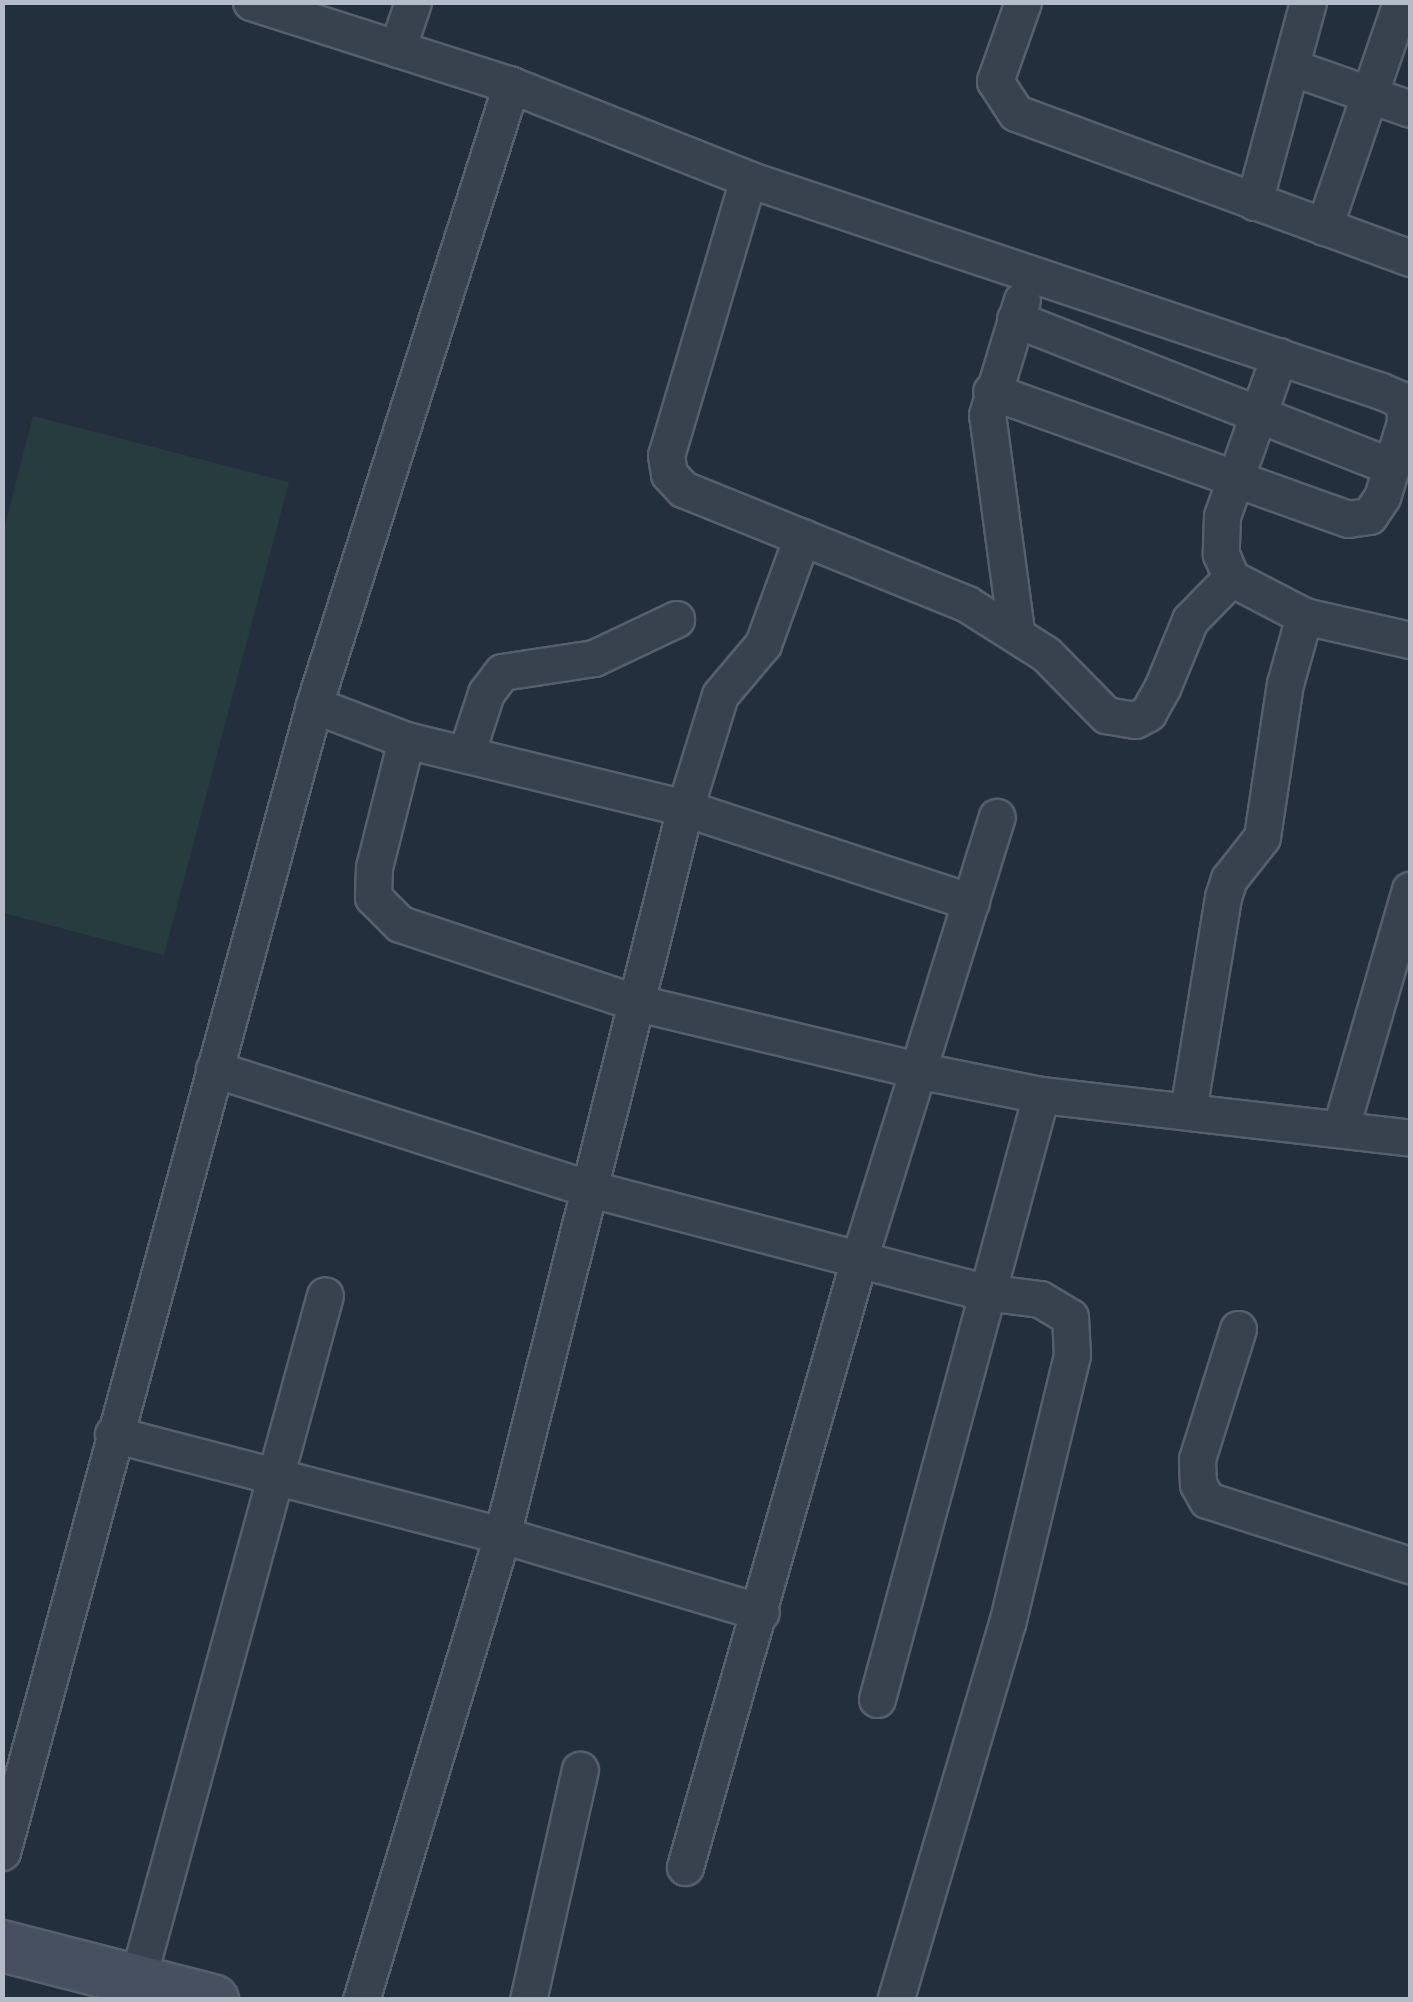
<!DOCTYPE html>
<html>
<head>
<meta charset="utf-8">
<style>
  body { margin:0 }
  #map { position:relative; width:1413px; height:2002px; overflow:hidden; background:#242f3e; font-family:Ubuntu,sans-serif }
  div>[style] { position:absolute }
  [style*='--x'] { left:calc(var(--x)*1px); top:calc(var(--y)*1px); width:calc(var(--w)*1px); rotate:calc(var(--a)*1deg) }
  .green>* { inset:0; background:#263c3f }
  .roads { filter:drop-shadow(2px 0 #565f6c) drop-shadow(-2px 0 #565f6c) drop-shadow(0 2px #565f6c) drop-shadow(0 -2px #565f6c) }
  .street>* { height:35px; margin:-17.5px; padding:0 17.5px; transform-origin:17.5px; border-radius:17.5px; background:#38414e }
  .secondary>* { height:50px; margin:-25px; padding:0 25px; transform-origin:25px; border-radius:25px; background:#465061 }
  span { translate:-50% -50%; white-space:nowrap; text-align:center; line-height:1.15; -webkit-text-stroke:8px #1d2633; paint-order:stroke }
  .frame { position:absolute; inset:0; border:5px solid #b4bcc9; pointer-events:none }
</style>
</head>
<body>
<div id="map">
  <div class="green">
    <div style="clip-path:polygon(33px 416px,289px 482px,164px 955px,3px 913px,3px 533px)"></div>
  </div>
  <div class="roads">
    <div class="street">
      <div style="--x:251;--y:2;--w:273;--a:17.7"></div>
      <div style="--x:511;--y:85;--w:255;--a:21.6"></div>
      <div style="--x:748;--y:179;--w:668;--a:18.52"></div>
      <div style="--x:1381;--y:391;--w:25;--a:23"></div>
      <div style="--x:1404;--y:401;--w:21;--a:87"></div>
      <div style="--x:1405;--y:422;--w:78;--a:107"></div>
      <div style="--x:1382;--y:497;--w:23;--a:124"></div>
      <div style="--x:1369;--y:516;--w:21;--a:172"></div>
      <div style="--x:1348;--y:519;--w:379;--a:-160.3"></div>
      <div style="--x:1023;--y:2;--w:84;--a:109.5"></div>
      <div style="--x:995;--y:81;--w:38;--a:57"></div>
      <div style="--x:1016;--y:113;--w:420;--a:20.2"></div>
      <div style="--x:397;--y:49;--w:50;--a:-71.2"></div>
      <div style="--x:1291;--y:67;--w:126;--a:19.4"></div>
      <div style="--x:748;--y:179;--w:288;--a:106.5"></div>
      <div style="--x:666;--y:455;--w:19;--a:81"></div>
      <div style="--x:669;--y:474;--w:21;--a:47"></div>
      <div style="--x:683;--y:489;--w:306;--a:22"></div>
      <div style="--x:967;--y:604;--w:93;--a:32.3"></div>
      <div style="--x:1046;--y:654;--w:86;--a:45.5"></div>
      <div style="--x:1106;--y:715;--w:29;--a:10"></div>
      <div style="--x:1135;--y:720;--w:15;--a:-28"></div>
      <div style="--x:1148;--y:713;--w:29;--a:-61"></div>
      <div style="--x:1162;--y:688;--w:74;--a:-67.6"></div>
      <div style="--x:1190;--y:620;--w:59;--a:-45.7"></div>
      <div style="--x:1254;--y:202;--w:207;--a:-74.9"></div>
      <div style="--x:1324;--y:227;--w:238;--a:-71.1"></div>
      <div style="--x:1015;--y:319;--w:404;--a:21.4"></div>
      <div style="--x:1279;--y:356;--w:170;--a:109.6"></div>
      <div style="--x:1222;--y:516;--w:38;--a:92"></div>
      <div style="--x:1221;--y:554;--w:26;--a:67"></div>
      <div style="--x:1231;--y:578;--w:82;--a:27.5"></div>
      <div style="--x:1304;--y:616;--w:109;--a:12.8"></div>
      <div style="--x:1016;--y:631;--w:218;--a:-97.6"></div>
      <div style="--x:987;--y:415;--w:120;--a:-73.1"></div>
      <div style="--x:314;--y:705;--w:98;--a:20.8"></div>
      <div style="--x:406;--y:740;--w:287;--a:13.7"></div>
      <div style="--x:685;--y:808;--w:301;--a:18.2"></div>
      <div style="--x:406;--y:740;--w:131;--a:104.1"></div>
      <div style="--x:374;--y:867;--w:30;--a:92"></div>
      <div style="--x:373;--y:897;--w:38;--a:45"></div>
      <div style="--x:400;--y:924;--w:247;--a:18.4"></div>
      <div style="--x:634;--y:1002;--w:291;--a:13.5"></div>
      <div style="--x:917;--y:1070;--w:126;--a:11.4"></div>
      <div style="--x:1041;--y:1095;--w:371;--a:6.6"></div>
      <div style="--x:466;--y:754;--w:64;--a:-71.8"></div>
      <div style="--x:486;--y:693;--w:26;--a:-53"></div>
      <div style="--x:502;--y:672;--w:93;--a:-8.7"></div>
      <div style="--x:594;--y:658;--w:91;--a:-25.4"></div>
      <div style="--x:214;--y:1069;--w:396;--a:17.7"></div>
      <div style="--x:591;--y:1189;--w:407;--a:14.7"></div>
      <div style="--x:985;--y:1292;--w:55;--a:7.3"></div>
      <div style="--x:1040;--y:1299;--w:35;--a:31"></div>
      <div style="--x:1070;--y:1317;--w:38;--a:87"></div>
      <div style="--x:1072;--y:1355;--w:276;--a:103.6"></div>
      <div style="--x:1007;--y:1623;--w:393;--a:106.5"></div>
      <div style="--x:1188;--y:1111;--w:217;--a:-80.7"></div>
      <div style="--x:1223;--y:897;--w:19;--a:-72"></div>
      <div style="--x:1229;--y:879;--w:53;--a:-51.8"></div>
      <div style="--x:1262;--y:837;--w:155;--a:-81.5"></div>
      <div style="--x:1285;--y:684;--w:71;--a:-74.4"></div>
      <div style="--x:1341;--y:1127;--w:247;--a:-73.8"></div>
      <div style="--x:1238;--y:1329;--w:136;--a:107.5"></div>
      <div style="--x:1197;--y:1459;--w:25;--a:88"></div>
      <div style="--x:1198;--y:1484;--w:18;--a:61"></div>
      <div style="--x:1207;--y:1500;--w:213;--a:17.8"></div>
      <div style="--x:113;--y:1434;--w:402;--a:14.6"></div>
      <div style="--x:502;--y:1535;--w:270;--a:16.6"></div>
      <div style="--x:877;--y:1699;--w:626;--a:-74.81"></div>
      <div style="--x:2;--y:1852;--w:1189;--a:-74.78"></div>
      <div style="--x:314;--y:705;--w:651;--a:-72.37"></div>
      <div style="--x:685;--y:1867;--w:632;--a:-74.03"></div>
      <div style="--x:859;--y:1259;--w:463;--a:-72.7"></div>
      <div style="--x:147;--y:1999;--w:18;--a:-128"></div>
      <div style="--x:136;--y:1985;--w:715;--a:-74.68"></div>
      <div style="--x:361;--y:2000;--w:486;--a:-73.1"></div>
      <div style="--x:502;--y:1535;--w:750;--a:-75.87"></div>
      <div style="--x:685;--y:808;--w:118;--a:-72.8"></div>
      <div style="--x:720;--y:695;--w:67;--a:-49.9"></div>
      <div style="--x:763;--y:644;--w:114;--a:-70"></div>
      <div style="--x:528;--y:2000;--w:236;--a:-77.3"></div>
    </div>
    <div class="secondary">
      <div style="--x:2;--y:1946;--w:218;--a:14.4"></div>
    </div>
  </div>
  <div class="frame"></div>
</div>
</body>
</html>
